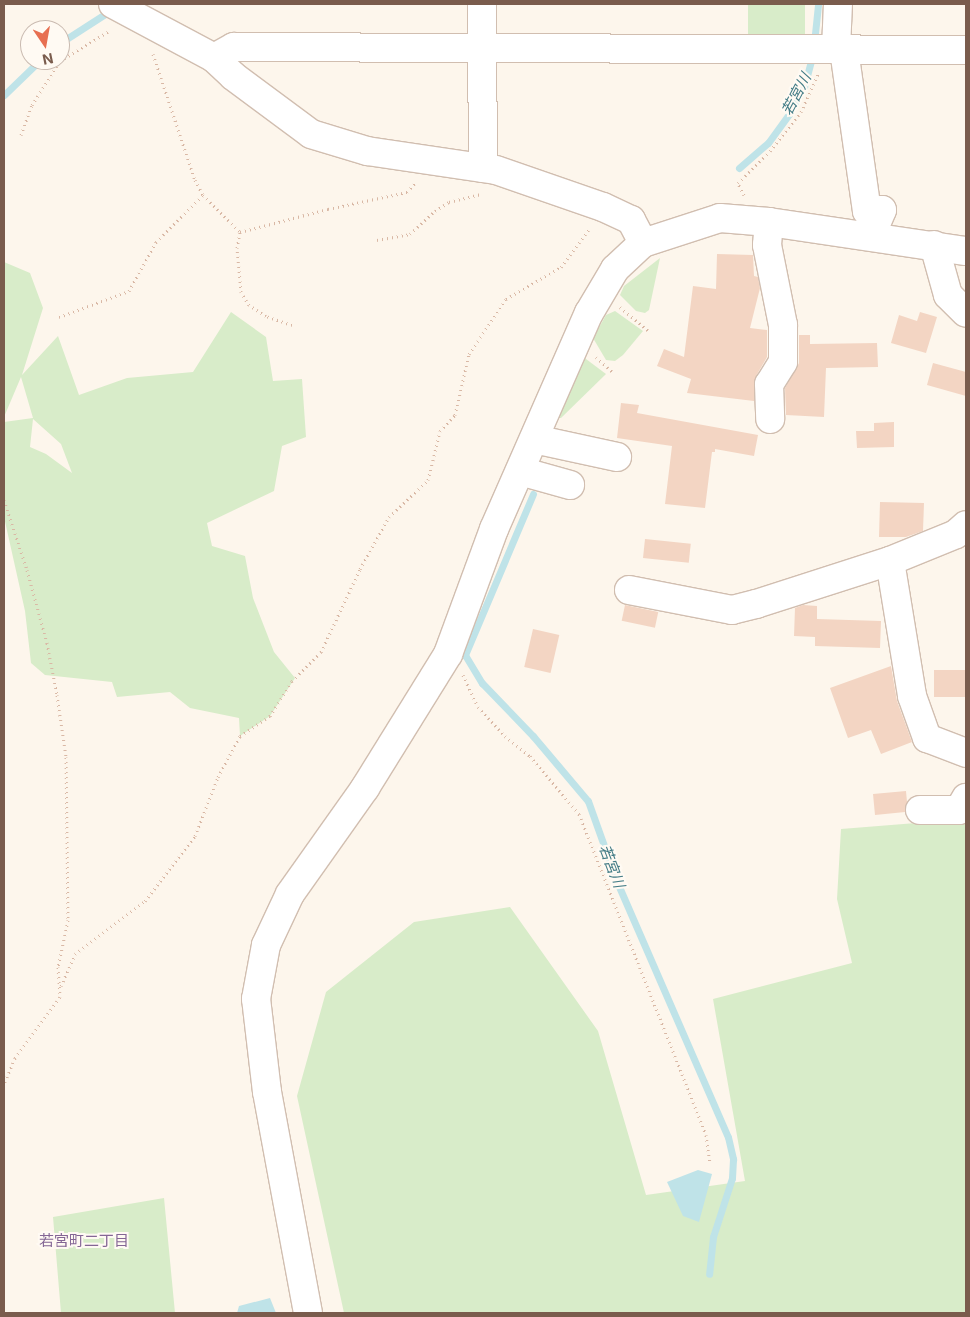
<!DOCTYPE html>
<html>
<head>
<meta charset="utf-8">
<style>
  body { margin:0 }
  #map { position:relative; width:970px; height:1317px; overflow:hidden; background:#fdf6ec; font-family:Inter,"Noto Sans JP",sans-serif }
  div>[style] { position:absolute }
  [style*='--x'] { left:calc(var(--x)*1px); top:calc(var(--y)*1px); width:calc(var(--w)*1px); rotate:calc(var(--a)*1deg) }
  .green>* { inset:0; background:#d8ecc9; transform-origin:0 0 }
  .water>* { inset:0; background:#bfe3e8 }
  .stream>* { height:7px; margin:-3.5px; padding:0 3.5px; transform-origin:3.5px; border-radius:3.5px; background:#bfe3e8 }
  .building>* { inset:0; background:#f3d5c3; transform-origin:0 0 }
  .path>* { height:3px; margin-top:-1.5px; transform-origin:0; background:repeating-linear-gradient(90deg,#d9b8a5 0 1px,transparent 0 5px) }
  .roads { filter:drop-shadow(1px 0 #d1beb0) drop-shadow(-1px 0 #d1beb0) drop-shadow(0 1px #d1beb0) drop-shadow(0 -1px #d1beb0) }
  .minor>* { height:28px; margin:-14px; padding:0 14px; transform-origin:14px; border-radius:14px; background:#fff }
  span { translate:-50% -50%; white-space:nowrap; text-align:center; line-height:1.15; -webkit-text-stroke:4px #fffaf3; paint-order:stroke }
  .water-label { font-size:15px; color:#437c86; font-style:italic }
  .neighbourhood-label { font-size:15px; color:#846695 }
  .frame { position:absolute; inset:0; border:5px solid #7a5c4d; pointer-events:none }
  .north { position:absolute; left:20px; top:20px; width:50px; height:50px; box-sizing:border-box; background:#fffaf3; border:1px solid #cabbb1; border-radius:50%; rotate:168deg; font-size:14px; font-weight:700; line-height:20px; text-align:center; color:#7a5c4d }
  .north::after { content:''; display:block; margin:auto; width:18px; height:22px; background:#e76f51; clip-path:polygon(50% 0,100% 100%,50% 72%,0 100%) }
</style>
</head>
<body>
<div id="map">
  <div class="green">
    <div style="left:748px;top:4px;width:57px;height:35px"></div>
    <div style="clip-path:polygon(660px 258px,649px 310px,645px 313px,636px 311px,620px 295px,624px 286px)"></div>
    <div style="clip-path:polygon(evenodd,4px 262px,30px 273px,43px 308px,22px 375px,58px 336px,79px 395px,127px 378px,193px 372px,231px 312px,266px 337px,273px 381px,302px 379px,306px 437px,282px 446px,274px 491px,207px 523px,212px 546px,245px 556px,253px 598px,274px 652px,295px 678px,270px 716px,240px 736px,239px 718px,190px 708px,170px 692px,117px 697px,112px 682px,45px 675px,31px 663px,25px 611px,4px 517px,4px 422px,33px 418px,21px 377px,4px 417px,4px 262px,33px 419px,61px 444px,72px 473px,46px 454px,30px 447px,33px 419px)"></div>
    <div style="clip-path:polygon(615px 311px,643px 331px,623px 355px,615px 361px,606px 360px,593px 338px,606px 315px)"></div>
    <div style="clip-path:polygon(582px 356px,606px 374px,561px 418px,556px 418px)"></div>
    <div style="clip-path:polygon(966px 819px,966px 1313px,344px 1313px,297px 1096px,326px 992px,414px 922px,510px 907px,598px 1031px,646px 1195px,745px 1181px,713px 999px,852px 963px,837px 899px,841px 829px)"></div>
    <div style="clip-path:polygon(164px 1198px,175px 1313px,61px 1313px,53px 1217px)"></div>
  </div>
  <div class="water">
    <div style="clip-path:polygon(698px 1170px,712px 1174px,699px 1222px,683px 1216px,667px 1182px)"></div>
    <div style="clip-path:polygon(270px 1298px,276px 1313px,237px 1313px,239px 1306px)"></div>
  </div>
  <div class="stream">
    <div style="--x:60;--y:43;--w:54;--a:-32.8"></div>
    <div style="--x:814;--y:43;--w:39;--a:-84"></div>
    <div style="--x:4;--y:95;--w:50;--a:-44.2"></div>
    <div style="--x:739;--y:168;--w:38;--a:-41"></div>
    <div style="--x:768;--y:143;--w:36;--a:-54"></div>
    <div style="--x:789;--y:114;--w:31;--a:-61"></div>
    <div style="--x:804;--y:87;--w:34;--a:-75"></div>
    <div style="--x:533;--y:494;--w:175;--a:112.9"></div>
    <div style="--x:465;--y:655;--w:33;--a:59"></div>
    <div style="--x:482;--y:683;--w:74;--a:46.1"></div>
    <div style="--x:533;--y:736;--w:85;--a:49.8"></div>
    <div style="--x:588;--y:801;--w:86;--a:70.3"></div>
    <div style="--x:617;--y:882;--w:278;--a:66.5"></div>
    <div style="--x:728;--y:1137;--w:23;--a:77"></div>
    <div style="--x:733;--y:1159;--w:19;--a:93"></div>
    <div style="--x:732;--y:1178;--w:62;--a:107.9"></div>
    <div style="--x:713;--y:1237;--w:37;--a:96"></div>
  </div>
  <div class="building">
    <div style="clip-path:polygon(717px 254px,753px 255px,754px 276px,758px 277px,760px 288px,750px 328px,767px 330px,767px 357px,756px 376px,754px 401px,687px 393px,691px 379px,657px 366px,664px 349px,684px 357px,693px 286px,716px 289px)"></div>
    <div style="clip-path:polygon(920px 312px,937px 317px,926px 353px,891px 343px,899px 315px,917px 321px)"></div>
    <div style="clip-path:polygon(799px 335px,810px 335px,810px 344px,877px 343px,878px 367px,826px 368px,824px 417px,786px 415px,785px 388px,799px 363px)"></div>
    <div style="clip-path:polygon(933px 363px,966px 372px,966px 396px,927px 385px)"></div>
    <div style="clip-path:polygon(621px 403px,639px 405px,637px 413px,758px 435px,754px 456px,715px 449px,715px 452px,712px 452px,705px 508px,665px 504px,672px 446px,617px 438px)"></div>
    <div style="clip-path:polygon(894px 422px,894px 447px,857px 448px,856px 431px,874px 431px,874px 423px)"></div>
    <div style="clip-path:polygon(880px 502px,924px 503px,923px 531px,906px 537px,879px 537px)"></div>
    <div style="left:645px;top:539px;width:46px;height:19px;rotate:6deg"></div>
    <div style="left:625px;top:605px;width:34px;height:16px;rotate:12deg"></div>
    <div style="clip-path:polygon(803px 605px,817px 606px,817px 619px,881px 621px,880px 648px,815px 646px,815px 637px,794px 636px,795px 608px)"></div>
    <div style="left:533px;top:629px;width:27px;height:39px;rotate:13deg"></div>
    <div style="clip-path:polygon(891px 666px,897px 701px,912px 742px,881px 754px,871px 730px,848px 738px,830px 688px)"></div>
    <div style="left:934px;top:670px;width:32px;height:27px"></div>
    <div style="clip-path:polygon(906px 791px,907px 802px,905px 812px,875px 815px,873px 794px)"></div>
  </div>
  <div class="path">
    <div style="--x:153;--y:54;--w:133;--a:71.6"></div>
    <div style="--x:195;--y:180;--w:17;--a:62"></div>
    <div style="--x:203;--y:195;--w:52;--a:45"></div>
    <div style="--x:21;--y:135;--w:32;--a:-70"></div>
    <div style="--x:32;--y:105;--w:52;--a:-57.5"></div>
    <div style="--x:60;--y:61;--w:57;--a:-31.5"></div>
    <div style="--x:744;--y:195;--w:13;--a:-117"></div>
    <div style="--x:738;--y:183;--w:45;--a:-45"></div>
    <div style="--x:770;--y:151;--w:50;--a:-51.5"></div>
    <div style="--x:801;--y:112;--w:42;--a:-65.9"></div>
    <div style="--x:377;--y:240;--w:34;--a:-10"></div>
    <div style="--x:410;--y:234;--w:34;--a:-43"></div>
    <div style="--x:435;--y:211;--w:17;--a:-33"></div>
    <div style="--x:449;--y:202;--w:33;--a:-14"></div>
    <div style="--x:620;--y:307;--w:38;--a:40"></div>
    <div style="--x:59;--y:317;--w:75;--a:-20.4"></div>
    <div style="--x:129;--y:291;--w:56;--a:-61.1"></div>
    <div style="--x:156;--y:242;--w:66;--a:-45"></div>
    <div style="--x:292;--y:325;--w:28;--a:-161"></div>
    <div style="--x:266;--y:316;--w:20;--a:-147"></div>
    <div style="--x:249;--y:305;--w:15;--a:-122"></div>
    <div style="--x:241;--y:292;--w:44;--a:-95.2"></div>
    <div style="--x:237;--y:248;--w:16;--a:-79"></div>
    <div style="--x:240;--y:232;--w:91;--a:-14.6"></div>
    <div style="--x:328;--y:209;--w:81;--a:-12.1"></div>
    <div style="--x:407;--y:192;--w:12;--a:-48"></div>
    <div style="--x:596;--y:357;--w:24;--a:42"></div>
    <div style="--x:4;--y:500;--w:74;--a:71.8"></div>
    <div style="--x:27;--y:570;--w:76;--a:74.7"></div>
    <div style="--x:47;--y:643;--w:53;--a:79.1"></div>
    <div style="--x:57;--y:695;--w:63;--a:81.7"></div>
    <div style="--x:66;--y:757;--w:163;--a:89.3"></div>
    <div style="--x:68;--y:920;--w:48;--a:102"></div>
    <div style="--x:58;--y:967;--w:30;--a:86"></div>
    <div style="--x:60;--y:997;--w:76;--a:126.4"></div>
    <div style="--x:15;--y:1058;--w:28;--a:113"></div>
    <div style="--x:463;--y:675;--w:35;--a:65"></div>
    <div style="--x:478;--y:707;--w:40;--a:47"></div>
    <div style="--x:505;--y:736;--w:32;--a:39"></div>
    <div style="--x:530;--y:756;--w:76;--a:49.8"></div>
    <div style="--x:579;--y:814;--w:345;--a:68.4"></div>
    <div style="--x:706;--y:1135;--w:28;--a:82"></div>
    <div style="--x:61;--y:986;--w:35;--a:-66"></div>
    <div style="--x:75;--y:954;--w:88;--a:-37.1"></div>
    <div style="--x:145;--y:901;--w:82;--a:-52.4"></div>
    <div style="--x:195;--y:836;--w:63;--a:-68.7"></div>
    <div style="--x:218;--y:777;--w:47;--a:-61.8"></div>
    <div style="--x:240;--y:736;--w:36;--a:-34"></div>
    <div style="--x:270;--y:716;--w:41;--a:-57.8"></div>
    <div style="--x:292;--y:681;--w:41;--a:-45"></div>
    <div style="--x:321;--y:652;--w:92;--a:-64.8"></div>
    <div style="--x:360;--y:569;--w:60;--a:-60.9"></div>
    <div style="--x:389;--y:517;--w:54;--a:-43.5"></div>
    <div style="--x:428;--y:480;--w:50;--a:-76.2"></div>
    <div style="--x:440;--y:431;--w:22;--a:-47"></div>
    <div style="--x:455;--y:415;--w:63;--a:-77.1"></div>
    <div style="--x:469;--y:354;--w:66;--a:-56.1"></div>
    <div style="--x:506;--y:299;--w:64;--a:-30.2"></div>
    <div style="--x:561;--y:267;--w:49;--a:-53.4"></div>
  </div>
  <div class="roads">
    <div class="minor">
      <div style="--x:113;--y:4;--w:115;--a:28.1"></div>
      <div style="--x:214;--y:58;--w:26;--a:43"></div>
      <div style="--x:233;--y:76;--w:97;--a:36.6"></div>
      <div style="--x:311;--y:134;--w:59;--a:16.9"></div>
      <div style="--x:367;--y:151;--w:130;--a:8.4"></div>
      <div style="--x:496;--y:170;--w:113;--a:19.1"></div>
      <div style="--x:603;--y:207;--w:31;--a:25"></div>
      <div style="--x:631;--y:220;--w:26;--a:62"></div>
      <div style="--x:482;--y:4;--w:164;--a:89.7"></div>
      <div style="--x:836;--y:49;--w:45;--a:-87.5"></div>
      <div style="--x:844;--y:50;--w:163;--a:81.9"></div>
      <div style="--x:867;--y:211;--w:15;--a:-4"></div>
      <div style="--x:882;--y:210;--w:28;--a:113"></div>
      <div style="--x:214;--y:58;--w:23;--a:-29"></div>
      <div style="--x:234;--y:47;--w:732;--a:0.23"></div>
      <div style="--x:769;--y:222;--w:23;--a:95"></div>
      <div style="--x:767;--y:245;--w:82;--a:78.7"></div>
      <div style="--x:783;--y:325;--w:37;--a:90"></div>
      <div style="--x:783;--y:362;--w:26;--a:122"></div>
      <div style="--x:769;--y:384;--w:35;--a:88"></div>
      <div style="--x:934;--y:245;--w:52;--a:74.4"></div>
      <div style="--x:948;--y:295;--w:25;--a:45"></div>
      <div style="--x:534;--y:439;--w:85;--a:12.2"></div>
      <div style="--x:520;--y:471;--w:52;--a:15.6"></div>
      <div style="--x:890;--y:561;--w:137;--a:80.7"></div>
      <div style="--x:912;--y:696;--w:45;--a:70.3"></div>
      <div style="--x:927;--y:738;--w:42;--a:21"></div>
      <div style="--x:629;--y:590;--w:105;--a:11"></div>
      <div style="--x:732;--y:610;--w:25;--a:-14"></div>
      <div style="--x:756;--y:604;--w:141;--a:-17.8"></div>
      <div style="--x:890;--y:561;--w:71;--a:-22.2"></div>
      <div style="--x:956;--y:534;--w:13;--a:-42"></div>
      <div style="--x:920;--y:810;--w:39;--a:0"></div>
      <div style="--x:959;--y:810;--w:14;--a:-60"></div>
      <div style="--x:308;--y:1313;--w:225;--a:-100.5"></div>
      <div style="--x:267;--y:1092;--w:94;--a:-96.7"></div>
      <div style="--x:256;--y:999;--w:55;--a:-79.5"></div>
      <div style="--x:266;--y:945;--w:56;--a:-64.8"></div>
      <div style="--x:290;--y:894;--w:130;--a:-54.7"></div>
      <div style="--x:365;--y:788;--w:158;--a:-58.2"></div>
      <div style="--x:448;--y:654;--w:133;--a:-69.8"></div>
      <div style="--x:494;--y:529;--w:236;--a:-66.3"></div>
      <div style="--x:589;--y:313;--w:51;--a:-59.4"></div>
      <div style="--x:615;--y:269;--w:38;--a:-43"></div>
      <div style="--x:643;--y:243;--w:81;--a:-18"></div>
      <div style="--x:720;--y:218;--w:49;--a:4.7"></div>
      <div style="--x:769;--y:222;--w:199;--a:8.4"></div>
    </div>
  </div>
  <div class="water-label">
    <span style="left:796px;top:94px;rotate:-62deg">若宮川</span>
    <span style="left:612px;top:866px;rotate:69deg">若宮川</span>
  </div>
  <div class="neighbourhood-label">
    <span style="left:84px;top:1241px">若宮町二丁目</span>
  </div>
  <div class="frame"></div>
  <div class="north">N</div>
</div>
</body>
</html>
